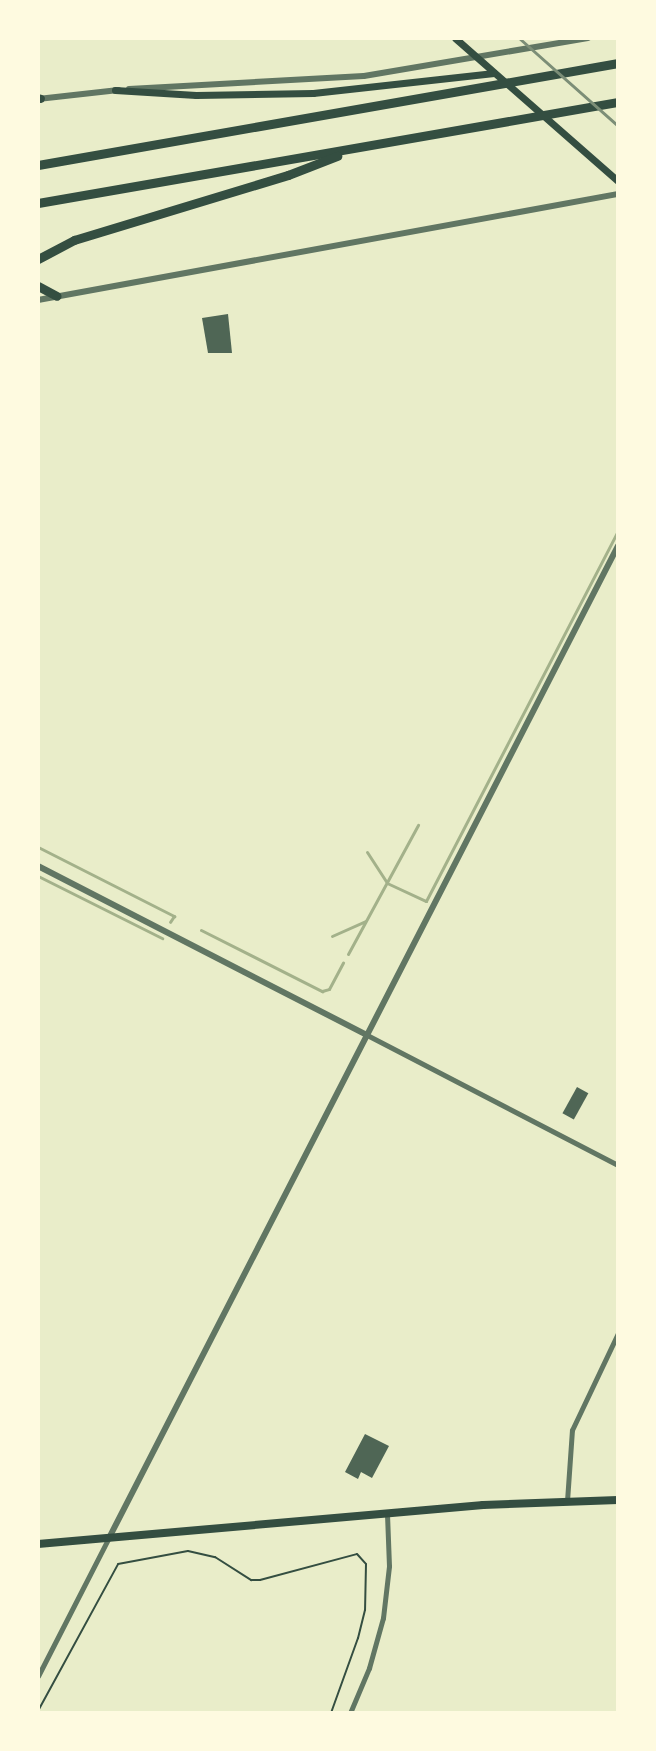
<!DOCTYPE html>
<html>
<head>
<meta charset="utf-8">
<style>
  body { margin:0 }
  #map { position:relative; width:656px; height:1751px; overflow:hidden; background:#e9edc9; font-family:"Fira Sans",sans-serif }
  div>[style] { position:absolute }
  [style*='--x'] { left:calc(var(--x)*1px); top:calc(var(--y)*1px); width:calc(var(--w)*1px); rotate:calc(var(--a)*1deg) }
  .stream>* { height:3px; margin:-1.5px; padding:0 1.5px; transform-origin:1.5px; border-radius:1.5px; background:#a3b18a }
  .building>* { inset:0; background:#4f6655; transform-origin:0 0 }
  .path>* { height:2px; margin:-1px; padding:0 1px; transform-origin:1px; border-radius:1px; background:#344e41 }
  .minor>* { height:5px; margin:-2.5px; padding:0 2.5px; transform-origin:2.5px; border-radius:2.5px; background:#617663 }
  .tertiary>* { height:6px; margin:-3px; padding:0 3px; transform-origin:3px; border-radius:3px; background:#617663 }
  .secondary>* { height:7px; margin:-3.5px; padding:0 3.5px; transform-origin:3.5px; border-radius:3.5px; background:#344e41 }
  .primary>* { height:8px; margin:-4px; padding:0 4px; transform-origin:4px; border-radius:4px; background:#344e41 }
  .motorway>* { height:9px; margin:-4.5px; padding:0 4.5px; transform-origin:4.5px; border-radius:4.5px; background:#344e41 }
  .rail>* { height:3px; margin:-1.5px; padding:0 1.5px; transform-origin:1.5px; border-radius:1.5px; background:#7c8e77 }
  span { translate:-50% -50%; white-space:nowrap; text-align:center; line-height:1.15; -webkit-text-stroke:7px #fefae0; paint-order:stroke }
  .frame { position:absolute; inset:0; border:40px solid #fefae0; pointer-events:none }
</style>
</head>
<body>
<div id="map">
  <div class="stream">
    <div style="--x:38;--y:847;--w:153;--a:26.9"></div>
    <div style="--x:174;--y:916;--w:7;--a:124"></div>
    <div style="--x:367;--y:852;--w:37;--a:57"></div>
    <div style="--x:387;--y:883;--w:43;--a:24.8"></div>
    <div style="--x:426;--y:901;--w:418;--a:-62.6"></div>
    <div style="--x:38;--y:876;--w:139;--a:26.6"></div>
    <div style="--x:201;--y:930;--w:136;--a:26.8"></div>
    <div style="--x:322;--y:991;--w:7;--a:-16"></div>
    <div style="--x:329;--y:989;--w:30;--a:-62"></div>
    <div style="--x:332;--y:936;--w:36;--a:-24"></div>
    <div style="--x:348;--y:954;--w:147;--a:-61.5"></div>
  </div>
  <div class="building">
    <div style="clip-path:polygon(228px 314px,232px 353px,208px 353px,202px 318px)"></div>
    <div style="left:577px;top:1087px;width:13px;height:30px;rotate:29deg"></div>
    <div style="clip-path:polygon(365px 1434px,389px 1446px,372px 1478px,361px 1472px,358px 1479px,345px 1472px)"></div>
  </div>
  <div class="path">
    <div style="--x:38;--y:1711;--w:167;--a:-61.4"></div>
    <div style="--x:118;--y:1564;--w:71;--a:-10.5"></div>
    <div style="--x:188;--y:1551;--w:28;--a:13"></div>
    <div style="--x:215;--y:1557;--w:43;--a:32.6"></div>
    <div style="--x:251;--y:1580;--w:9;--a:0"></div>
    <div style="--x:260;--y:1580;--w:100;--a:-15"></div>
    <div style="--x:357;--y:1554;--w:13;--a:48"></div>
    <div style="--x:366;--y:1564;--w:46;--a:91.2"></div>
    <div style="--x:365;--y:1610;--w:29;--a:104"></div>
    <div style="--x:358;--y:1638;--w:80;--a:109.8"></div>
  </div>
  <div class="minor">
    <div style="--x:367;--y:1035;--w:283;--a:27.4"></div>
    <div style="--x:567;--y:1501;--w:71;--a:-86"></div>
    <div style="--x:572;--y:1430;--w:107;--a:-64.6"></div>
    <div style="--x:38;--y:1676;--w:154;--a:-62.9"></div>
    <div style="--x:350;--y:1713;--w:49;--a:-67.1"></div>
    <div style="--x:369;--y:1668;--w:52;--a:-74.4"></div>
    <div style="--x:383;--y:1618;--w:52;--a:-83.4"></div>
    <div style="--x:389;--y:1566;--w:53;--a:-92.2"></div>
  </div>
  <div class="tertiary">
    <div style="--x:129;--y:89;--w:235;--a:-3.2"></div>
    <div style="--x:364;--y:76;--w:227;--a:-9.6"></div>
    <div style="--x:38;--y:99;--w:81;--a:-6.4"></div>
    <div style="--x:38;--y:300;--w:590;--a:-10.36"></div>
    <div style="--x:38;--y:866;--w:370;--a:27.2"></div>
    <div style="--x:109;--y:1538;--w:1115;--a:-62.84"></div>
  </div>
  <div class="secondary">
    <div style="--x:455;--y:38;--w:217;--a:41.3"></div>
    <div style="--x:115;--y:90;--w:81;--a:3.5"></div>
    <div style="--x:196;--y:95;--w:117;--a:-1"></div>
    <div style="--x:313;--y:93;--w:182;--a:-6.3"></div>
  </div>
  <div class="primary">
    <div style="--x:38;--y:98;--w:3;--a:18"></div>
    <div style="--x:38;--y:1544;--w:447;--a:-5"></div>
    <div style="--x:483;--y:1505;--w:135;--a:-2.1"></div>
  </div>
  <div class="motorway">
    <div style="--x:38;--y:165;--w:589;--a:-9.97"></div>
    <div style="--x:38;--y:203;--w:589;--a:-9.88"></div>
    <div style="--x:38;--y:259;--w:41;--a:-27.8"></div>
    <div style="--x:74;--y:240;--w:224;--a:-16.9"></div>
    <div style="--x:288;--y:175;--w:53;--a:-21.2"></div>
    <div style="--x:38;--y:286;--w:21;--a:28"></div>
  </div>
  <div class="rail">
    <div style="--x:519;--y:38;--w:132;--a:41.6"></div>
  </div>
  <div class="frame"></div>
</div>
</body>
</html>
